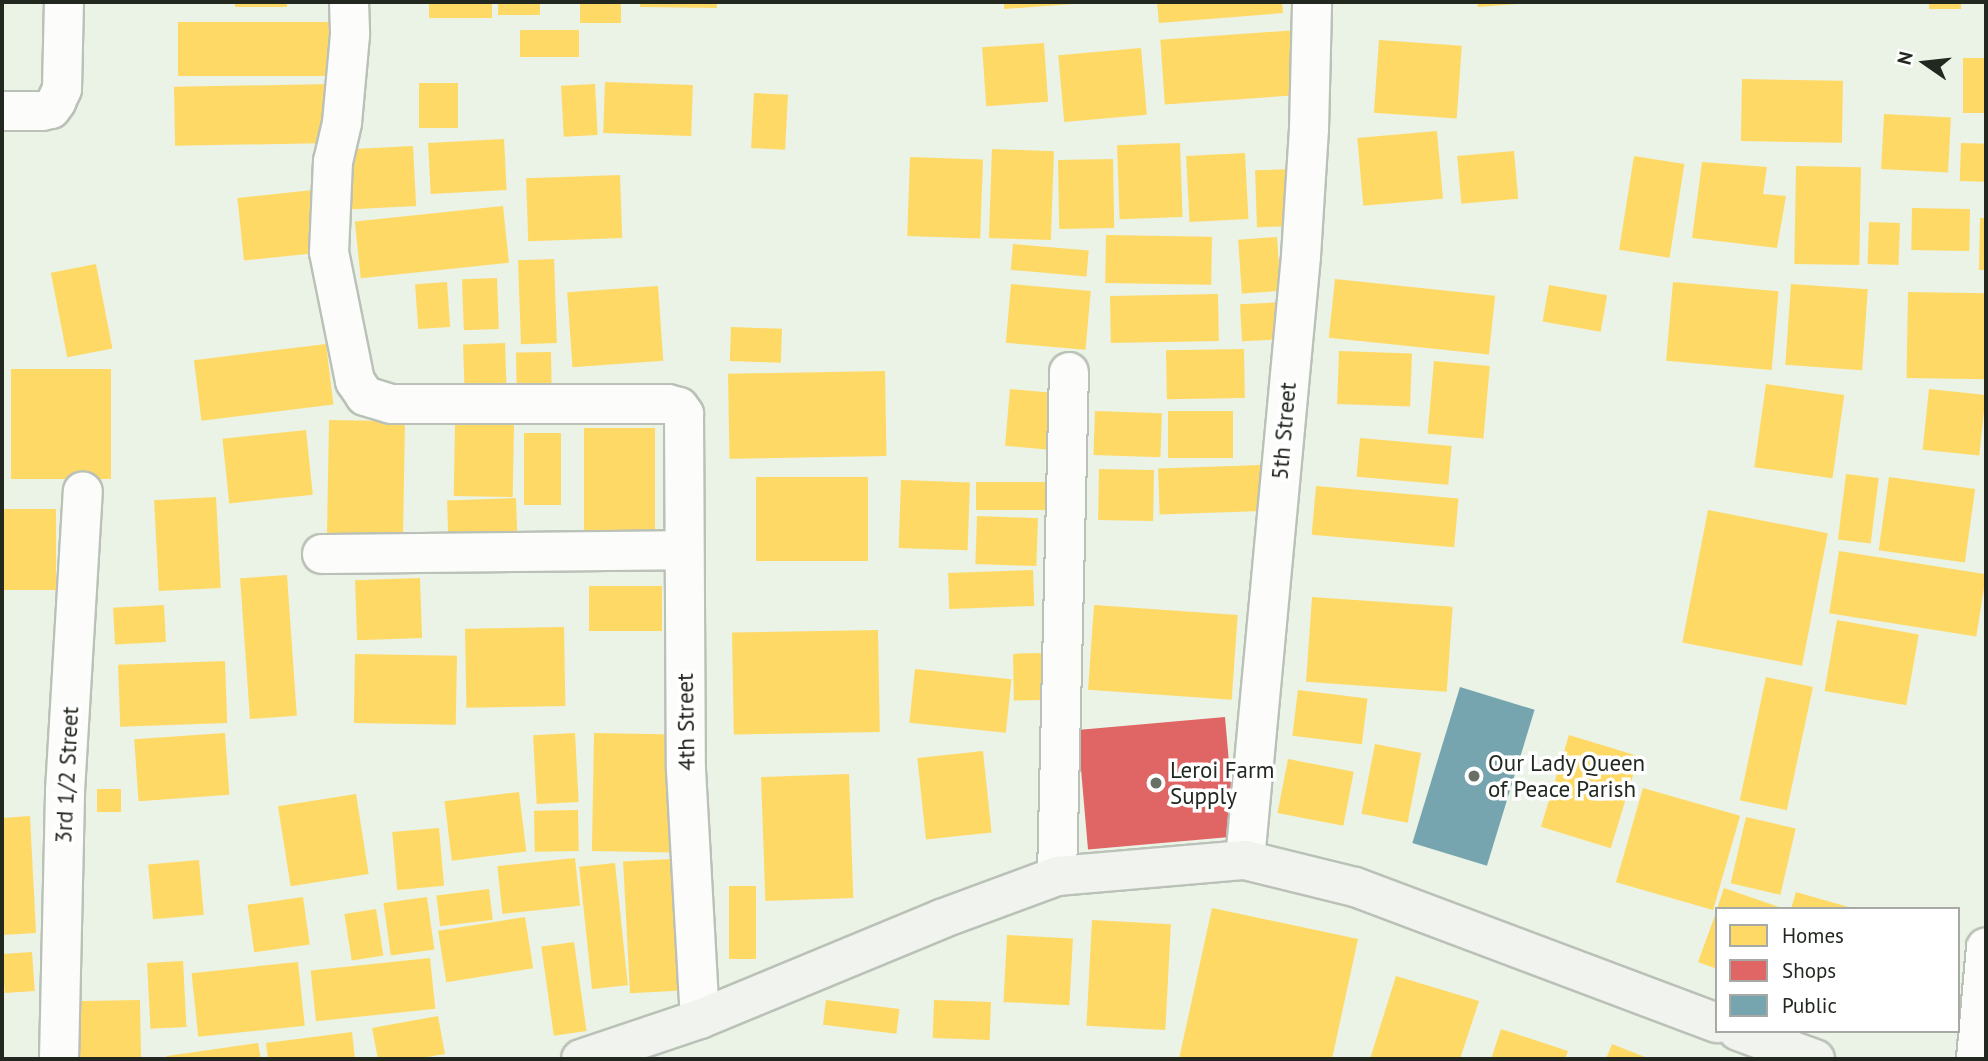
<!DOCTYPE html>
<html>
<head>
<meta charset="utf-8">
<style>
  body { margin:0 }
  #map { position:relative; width:1988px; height:1061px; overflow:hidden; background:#eaf3e6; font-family:"PT Sans",sans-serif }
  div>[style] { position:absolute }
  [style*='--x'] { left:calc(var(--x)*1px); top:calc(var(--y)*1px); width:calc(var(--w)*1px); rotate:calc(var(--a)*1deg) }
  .homes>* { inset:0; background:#ffd966; transform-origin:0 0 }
  .shops>* { inset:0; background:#e06666; transform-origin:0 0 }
  .public>* { inset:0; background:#76a5af; transform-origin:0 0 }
  .roads { filter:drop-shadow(2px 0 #bac1b7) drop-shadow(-2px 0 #bac1b7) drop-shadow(0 2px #bac1b7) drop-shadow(0 -2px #bac1b7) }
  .minor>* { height:38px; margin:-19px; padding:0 19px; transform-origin:19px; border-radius:19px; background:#fcfdfb }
  .secondary>* { height:38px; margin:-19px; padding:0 19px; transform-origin:19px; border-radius:19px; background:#f0f3ee }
  .dots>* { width:19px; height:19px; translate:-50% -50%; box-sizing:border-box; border:4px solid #fff; border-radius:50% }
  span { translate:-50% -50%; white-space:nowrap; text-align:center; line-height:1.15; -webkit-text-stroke:7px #fff; paint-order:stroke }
  .street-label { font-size:23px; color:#22281f }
  .poi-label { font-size:23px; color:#22281f }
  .left { translate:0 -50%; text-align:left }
  .frame { position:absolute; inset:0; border:4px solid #22281f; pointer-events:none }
  .legend { position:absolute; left:1715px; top:907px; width:245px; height:126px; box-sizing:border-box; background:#fff; border:2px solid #a7a9a5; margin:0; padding:9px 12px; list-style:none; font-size:21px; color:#22281f }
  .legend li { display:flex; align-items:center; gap:14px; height:35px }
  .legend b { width:35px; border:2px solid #a7a9a5 }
  .north { position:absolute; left:1890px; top:28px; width:70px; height:70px; -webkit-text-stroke:5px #fff; paint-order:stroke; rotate:284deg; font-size:19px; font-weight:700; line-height:28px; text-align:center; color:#22281f }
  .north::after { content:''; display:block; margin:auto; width:24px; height:32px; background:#22281f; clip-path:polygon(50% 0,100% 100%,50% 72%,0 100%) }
</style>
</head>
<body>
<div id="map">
  <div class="homes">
    <div style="left:235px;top:2px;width:52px;height:5px"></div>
    <div style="left:429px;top:2px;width:63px;height:16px"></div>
    <div style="left:498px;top:2px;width:42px;height:13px"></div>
    <div style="left:580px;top:2px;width:41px;height:21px"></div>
    <div style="clip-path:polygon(640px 2px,717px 2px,717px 8px,640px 7px)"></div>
    <div style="clip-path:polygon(1004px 2px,1073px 2px,1073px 4px,1004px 9px)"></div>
    <div style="clip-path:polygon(1157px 2px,1282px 2px,1283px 13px,1159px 23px)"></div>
    <div style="clip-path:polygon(1477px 2px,1517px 2px,1517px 4px,1478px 7px)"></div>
    <div style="left:1929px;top:2px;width:32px;height:7px"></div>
    <div style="left:178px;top:22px;width:156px;height:54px"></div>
    <div style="left:520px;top:30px;width:59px;height:27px"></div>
    <div style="left:1298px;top:30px;width:65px;height:138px;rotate:86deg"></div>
    <div style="left:1379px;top:40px;width:83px;height:73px;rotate:4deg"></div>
    <div style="left:1044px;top:43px;width:59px;height:62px;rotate:86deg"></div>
    <div style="left:1141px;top:48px;width:67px;height:83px;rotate:85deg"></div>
    <div style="left:1963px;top:58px;width:23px;height:55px"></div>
    <div style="left:1742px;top:79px;width:101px;height:62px;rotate:1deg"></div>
    <div style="left:605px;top:82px;width:88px;height:51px;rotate:2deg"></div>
    <div style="left:419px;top:83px;width:39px;height:45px"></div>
    <div style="left:333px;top:84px;width:59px;height:159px;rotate:89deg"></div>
    <div style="left:595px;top:84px;width:51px;height:34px;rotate:87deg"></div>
    <div style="left:754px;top:93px;width:34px;height:55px;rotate:3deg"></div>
    <div style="left:1884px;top:114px;width:67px;height:55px;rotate:3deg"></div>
    <div style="left:1437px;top:131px;width:68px;height:80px;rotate:85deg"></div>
    <div style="left:504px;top:139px;width:51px;height:76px;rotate:87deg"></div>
    <div style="left:1180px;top:143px;width:74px;height:63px;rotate:88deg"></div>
    <div style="left:1961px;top:143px;width:25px;height:38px;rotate:2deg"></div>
    <div style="left:413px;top:146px;width:60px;height:64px;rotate:87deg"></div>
    <div style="left:992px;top:149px;width:62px;height:89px;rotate:2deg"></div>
    <div style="left:1514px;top:151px;width:48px;height:57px;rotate:85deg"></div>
    <div style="left:1245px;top:153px;width:66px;height:59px;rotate:87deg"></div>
    <div style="left:1634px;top:156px;width:51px;height:95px;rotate:9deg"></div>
    <div style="left:910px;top:157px;width:73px;height:79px;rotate:2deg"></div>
    <div style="left:1113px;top:159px;width:69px;height:55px;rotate:89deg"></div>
    <div style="clip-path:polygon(1702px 162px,1767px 167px,1763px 194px,1786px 196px,1777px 248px,1692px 238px)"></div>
    <div style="left:1796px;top:166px;width:65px;height:98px;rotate:1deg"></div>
    <div style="left:1294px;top:169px;width:57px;height:39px;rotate:88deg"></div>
    <div style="left:620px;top:175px;width:63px;height:94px;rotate:88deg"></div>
    <div style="left:313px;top:190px;width:63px;height:76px;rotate:84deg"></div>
    <div style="left:503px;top:206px;width:57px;height:149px;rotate:84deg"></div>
    <div style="left:1912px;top:208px;width:58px;height:42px;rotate:1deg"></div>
    <div style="clip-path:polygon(1980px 218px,1986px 218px,1986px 270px,1979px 270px)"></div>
    <div style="left:1869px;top:222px;width:31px;height:42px;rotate:2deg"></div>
    <div style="left:1106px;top:235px;width:106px;height:48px;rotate:1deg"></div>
    <div style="left:1277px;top:237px;width:54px;height:39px;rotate:86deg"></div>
    <div style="left:1013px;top:244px;width:76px;height:26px;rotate:5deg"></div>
    <div style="left:554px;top:259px;width:84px;height:36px;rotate:88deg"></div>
    <div style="left:96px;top:264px;width:86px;height:46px;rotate:79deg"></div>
    <div style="left:497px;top:278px;width:51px;height:35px;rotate:88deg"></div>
    <div style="left:1335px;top:279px;width:161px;height:59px;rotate:6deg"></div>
    <div style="left:447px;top:282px;width:45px;height:32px;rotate:86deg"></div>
    <div style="left:1673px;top:282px;width:106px;height:79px;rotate:5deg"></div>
    <div style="left:1011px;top:284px;width:80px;height:59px;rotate:5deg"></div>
    <div style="left:1791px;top:284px;width:77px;height:81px;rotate:4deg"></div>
    <div style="left:1549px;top:285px;width:59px;height:37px;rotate:10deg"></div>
    <div style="left:658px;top:286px;width:75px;height:91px;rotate:86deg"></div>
    <div style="left:1908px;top:292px;width:78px;height:86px;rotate:1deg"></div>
    <div style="left:1218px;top:294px;width:47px;height:108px;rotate:89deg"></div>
    <div style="left:1284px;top:302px;width:37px;height:44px;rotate:87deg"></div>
    <div style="left:731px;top:327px;width:51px;height:34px;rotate:2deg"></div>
    <div style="left:505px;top:343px;width:52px;height:42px;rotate:88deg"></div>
    <div style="left:326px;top:344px;width:61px;height:133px;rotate:83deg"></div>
    <div style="left:1244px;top:349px;width:49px;height:78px;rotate:89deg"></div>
    <div style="left:1339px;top:351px;width:73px;height:53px;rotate:2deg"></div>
    <div style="left:551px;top:352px;width:45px;height:35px;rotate:89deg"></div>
    <div style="left:1434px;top:361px;width:56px;height:73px;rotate:5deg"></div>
    <div style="left:11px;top:369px;width:100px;height:110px"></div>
    <div style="left:885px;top:371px;width:85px;height:157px;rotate:89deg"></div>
    <div style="left:1766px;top:384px;width:79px;height:84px;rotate:8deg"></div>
    <div style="left:1010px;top:389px;width:42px;height:57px;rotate:5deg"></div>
    <div style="left:1929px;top:389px;width:57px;height:61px;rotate:6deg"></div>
    <div style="left:1095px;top:411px;width:67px;height:44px;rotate:2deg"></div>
    <div style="left:1168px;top:411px;width:65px;height:47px"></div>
    <div style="left:329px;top:420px;width:76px;height:115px;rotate:1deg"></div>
    <div style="left:455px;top:423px;width:59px;height:73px;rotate:1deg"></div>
    <div style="left:584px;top:428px;width:71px;height:112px"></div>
    <div style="left:306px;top:430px;width:65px;height:84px;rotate:84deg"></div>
    <div style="left:524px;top:433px;width:37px;height:72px"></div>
    <div style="left:1360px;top:438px;width:92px;height:39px;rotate:5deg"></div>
    <div style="left:1261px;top:465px;width:46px;height:103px;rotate:88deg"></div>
    <div style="left:1099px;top:469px;width:55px;height:51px;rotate:1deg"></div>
    <div style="left:1846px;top:474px;width:33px;height:66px;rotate:7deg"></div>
    <div style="left:756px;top:477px;width:112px;height:84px"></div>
    <div style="left:1889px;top:477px;width:87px;height:74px;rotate:8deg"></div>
    <div style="left:901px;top:480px;width:69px;height:68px;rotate:2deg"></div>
    <div style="left:976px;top:482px;width:71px;height:28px"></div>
    <div style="left:1316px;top:486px;width:143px;height:49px;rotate:5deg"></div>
    <div style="left:216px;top:497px;width:91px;height:62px;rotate:87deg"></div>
    <div style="left:516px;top:498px;width:47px;height:69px;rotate:88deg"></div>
    <div style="left:2px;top:509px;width:54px;height:81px"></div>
    <div style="left:1708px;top:510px;width:122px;height:135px;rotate:11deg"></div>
    <div style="left:977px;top:516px;width:61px;height:48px;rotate:2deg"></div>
    <div style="left:1839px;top:551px;width:149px;height:63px;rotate:9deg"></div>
    <div style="left:1033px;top:570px;width:36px;height:85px;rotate:88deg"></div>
    <div style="left:287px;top:575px;width:141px;height:47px;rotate:86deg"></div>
    <div style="left:420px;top:578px;width:60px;height:65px;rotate:88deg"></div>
    <div style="left:662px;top:586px;width:45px;height:73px;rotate:90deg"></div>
    <div style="left:1312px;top:597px;width:141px;height:85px;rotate:4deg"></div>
    <div style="left:164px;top:605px;width:37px;height:51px;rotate:87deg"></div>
    <div style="left:1094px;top:605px;width:144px;height:85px;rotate:4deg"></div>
    <div style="left:1837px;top:620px;width:83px;height:72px;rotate:10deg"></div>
    <div style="left:564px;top:627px;width:79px;height:99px;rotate:89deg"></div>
    <div style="left:878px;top:630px;width:102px;height:146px;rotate:89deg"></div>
    <div style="left:1043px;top:653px;width:47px;height:30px;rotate:89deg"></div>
    <div style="left:355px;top:654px;width:102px;height:69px;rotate:1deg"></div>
    <div style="left:225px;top:661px;width:62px;height:107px;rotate:88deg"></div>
    <div style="left:915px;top:669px;width:97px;height:54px;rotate:6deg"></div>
    <div style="left:1766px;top:677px;width:48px;height:126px;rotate:12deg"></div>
    <div style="left:1298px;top:690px;width:70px;height:46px;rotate:7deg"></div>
    <div style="left:225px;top:733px;width:62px;height:91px;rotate:86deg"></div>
    <div style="left:575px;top:733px;width:69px;height:42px;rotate:87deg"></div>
    <div style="left:594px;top:733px;width:82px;height:118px;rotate:1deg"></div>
    <div style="left:1569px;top:735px;width:73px;height:96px;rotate:17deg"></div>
    <div style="left:1375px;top:744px;width:47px;height:71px;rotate:11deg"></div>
    <div style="left:983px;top:751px;width:82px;height:66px;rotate:84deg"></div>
    <div style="left:1288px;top:759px;width:67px;height:55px;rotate:11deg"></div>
    <div style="left:849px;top:774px;width:124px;height:88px;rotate:88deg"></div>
    <div style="left:1643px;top:788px;width:101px;height:98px;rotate:16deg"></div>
    <div style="left:97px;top:789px;width:24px;height:23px"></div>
    <div style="left:519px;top:792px;width:60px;height:75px;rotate:83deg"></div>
    <div style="left:356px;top:794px;width:81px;height:79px;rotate:81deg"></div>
    <div style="left:578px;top:810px;width:41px;height:44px;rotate:89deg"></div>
    <div style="clip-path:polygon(30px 816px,36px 933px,2px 935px,2px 818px)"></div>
    <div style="left:1746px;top:817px;width:51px;height:68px;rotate:13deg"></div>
    <div style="left:439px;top:828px;width:58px;height:47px;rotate:85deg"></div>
    <div style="left:575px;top:858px;width:48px;height:78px;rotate:84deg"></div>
    <div style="left:690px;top:858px;width:132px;height:67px;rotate:87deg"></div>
    <div style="left:199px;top:860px;width:55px;height:51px;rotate:85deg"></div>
    <div style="left:615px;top:863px;width:123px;height:36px;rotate:84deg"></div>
    <div style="left:729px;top:886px;width:27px;height:73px"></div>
    <div style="clip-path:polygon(1724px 888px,1779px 907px,1778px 909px,1717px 909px)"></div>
    <div style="left:489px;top:889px;width:31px;height:53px;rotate:83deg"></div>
    <div style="clip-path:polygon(1796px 892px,1852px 908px,1852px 909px,1791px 909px)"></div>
    <div style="left:303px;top:897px;width:48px;height:56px;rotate:82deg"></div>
    <div style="left:427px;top:897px;width:53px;height:44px;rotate:82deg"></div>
    <div style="clip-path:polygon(1212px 908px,1358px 939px,1332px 1059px,1179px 1059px)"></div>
    <div style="left:376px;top:909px;width:47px;height:32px;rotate:81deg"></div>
    <div style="clip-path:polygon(1717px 910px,1717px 969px,1698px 962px)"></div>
    <div style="left:525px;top:917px;width:52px;height:88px;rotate:81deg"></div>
    <div style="left:1092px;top:920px;width:79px;height:106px;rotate:3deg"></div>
    <div style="left:1007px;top:935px;width:66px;height:67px;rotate:3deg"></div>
    <div style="left:574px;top:942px;width:90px;height:33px;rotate:82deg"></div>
    <div style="left:32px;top:952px;width:39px;height:30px;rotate:86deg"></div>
    <div style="left:430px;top:958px;width:51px;height:120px;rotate:84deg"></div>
    <div style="left:183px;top:961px;width:66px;height:36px;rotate:87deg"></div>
    <div style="left:298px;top:962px;width:64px;height:107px;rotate:84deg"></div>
    <div style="clip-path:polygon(1396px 976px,1479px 1001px,1460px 1059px,1370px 1059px)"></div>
    <div style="left:140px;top:1000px;width:59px;height:69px;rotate:89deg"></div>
    <div style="left:826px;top:1000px;width:74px;height:25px;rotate:7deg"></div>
    <div style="left:934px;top:1000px;width:57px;height:38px;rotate:2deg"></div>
    <div style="clip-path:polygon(438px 1016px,445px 1054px,415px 1059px,378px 1059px,372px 1028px)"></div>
    <div style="clip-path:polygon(1501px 1029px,1568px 1051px,1565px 1059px,1491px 1059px)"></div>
    <div style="clip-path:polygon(352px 1032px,355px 1059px,268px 1059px,266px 1043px)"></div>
    <div style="clip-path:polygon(258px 1043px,261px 1059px,167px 1059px,167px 1056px)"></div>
    <div style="clip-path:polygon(1612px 1044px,1650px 1059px,1606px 1059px)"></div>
  </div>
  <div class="shops">
    <div style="left:1225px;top:717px;width:120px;height:148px;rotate:85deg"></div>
  </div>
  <div class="public">
    <div style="left:1460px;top:687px;width:78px;height:163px;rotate:17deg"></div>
  </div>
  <div class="roads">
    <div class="minor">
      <div style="--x:349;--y:2;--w:33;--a:88"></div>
      <div style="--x:350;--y:35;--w:88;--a:95.2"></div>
      <div style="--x:342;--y:123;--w:39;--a:103"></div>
      <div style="--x:333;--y:161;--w:91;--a:92.5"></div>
      <div style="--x:329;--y:252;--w:132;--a:78.6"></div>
      <div style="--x:355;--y:381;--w:18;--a:56"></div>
      <div style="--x:365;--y:396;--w:27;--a:17"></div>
      <div style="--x:391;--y:404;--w:277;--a:0"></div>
      <div style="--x:668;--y:404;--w:11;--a:15"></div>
      <div style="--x:679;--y:407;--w:9;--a:54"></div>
      <div style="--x:684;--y:414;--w:356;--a:89.7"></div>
      <div style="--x:686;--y:770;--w:249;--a:86.8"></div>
      <div style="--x:2;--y:111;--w:40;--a:0"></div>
      <div style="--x:42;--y:111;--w:9;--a:-13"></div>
      <div style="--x:51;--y:109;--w:9;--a:-54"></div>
      <div style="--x:56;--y:102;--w:14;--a:-65"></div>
      <div style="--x:62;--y:89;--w:87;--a:-88.7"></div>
      <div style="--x:322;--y:554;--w:361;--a:-0.6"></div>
      <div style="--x:1245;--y:860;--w:607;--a:-84.7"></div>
      <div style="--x:1301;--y:256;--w:127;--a:-86.4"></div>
      <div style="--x:1309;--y:129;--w:127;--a:-88.6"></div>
      <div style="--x:1057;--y:876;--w:504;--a:-88.64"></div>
      <div style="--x:59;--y:1059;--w:268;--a:-88.7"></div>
      <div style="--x:65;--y:791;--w:300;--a:-86.6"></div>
      <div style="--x:1976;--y:1059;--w:112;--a:-84.9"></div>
    </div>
    <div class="secondary">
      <div style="--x:1738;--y:1031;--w:82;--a:20"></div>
      <div style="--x:581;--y:1059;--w:126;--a:-18.6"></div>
      <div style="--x:700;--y:1019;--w:261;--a:-22.5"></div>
      <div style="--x:941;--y:919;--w:124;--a:-20.3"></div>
      <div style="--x:1057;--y:876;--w:189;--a:-4.9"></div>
      <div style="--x:1245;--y:860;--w:113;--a:13.8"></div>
      <div style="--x:1355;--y:887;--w:387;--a:20.6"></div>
    </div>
  </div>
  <div class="dots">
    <div style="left:1474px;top:776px;background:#686f65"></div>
    <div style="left:1156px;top:783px;background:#686f65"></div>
  </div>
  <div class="street-label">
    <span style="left:1284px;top:431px;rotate:-85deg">5th Street</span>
    <span style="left:686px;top:722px;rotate:-91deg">4th Street</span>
    <span style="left:67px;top:775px;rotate:-87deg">3rd 1/2 Street</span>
  </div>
  <div class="poi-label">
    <span class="left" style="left:1488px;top:776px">Our Lady Queen<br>of Peace Parish</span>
    <span class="left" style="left:1170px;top:783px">Leroi Farm<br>Supply</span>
  </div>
  <div class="frame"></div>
  <ul class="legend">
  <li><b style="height:19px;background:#ffd966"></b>Homes</li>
  <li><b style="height:19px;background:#e06666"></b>Shops</li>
  <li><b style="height:19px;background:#76a5af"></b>Public</li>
  </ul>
  <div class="north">N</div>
</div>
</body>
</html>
